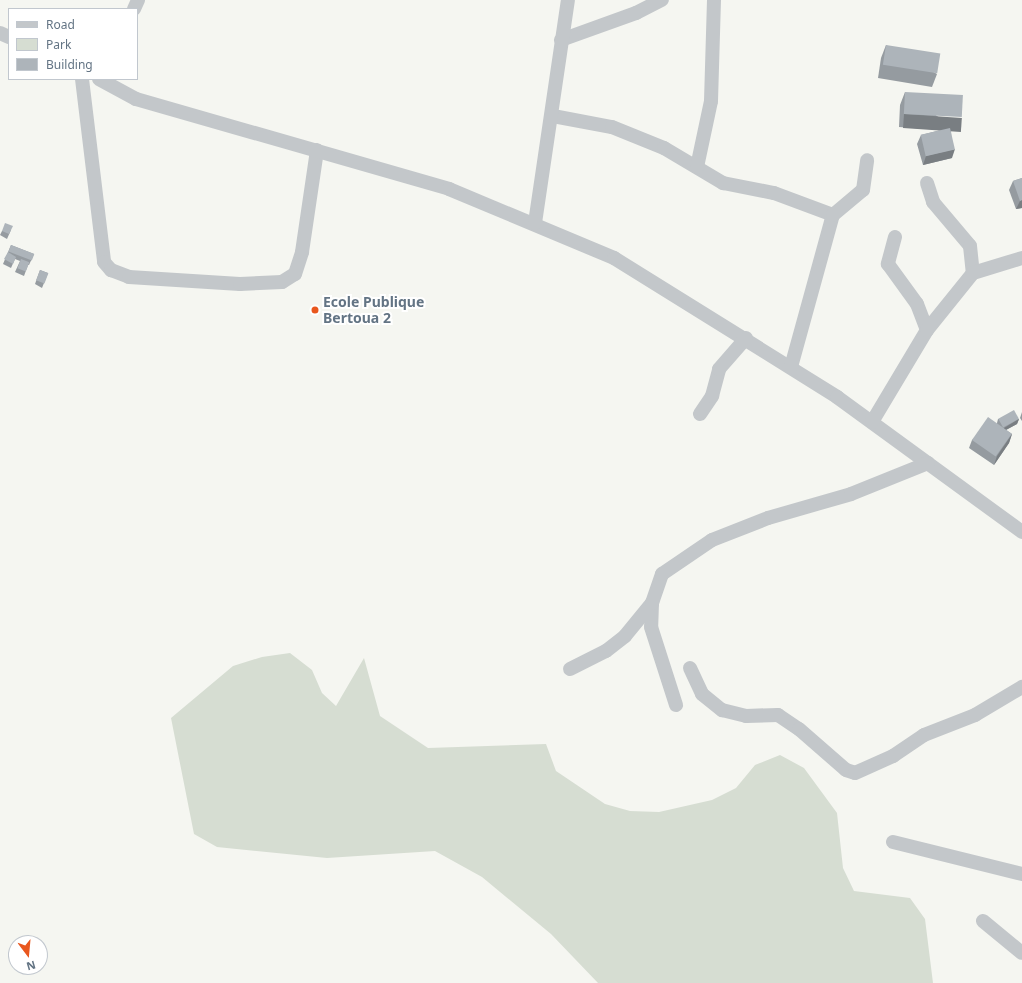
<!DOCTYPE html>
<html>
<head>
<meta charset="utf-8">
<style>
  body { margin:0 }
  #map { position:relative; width:1022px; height:983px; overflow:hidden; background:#f5f6f1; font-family:"Noto Sans",sans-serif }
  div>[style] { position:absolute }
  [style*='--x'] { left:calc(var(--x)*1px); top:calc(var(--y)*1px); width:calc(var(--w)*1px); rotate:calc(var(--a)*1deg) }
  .green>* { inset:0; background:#d6ddd2 }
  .minor>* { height:14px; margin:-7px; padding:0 7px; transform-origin:7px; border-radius:7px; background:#c3c7ca }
  .wall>* { inset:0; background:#959ba0 }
  .shaded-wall>* { inset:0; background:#797e82; transform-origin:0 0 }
  .building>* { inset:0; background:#adb4ba; transform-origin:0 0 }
  .dots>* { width:11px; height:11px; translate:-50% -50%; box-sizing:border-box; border:2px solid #fff; border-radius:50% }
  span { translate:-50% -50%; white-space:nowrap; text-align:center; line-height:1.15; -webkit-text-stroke:4px #fff; paint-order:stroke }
  .poi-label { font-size:14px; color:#637484; font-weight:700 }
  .left { translate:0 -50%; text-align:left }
  .legend { position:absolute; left:8px; top:8px; width:130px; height:72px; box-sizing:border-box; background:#fff; border:1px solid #c1c7ce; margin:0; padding:5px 7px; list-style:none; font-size:12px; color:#637484 }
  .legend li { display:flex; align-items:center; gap:8px; height:20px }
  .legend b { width:20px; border:1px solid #c1c7ce }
  .north { position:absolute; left:8px; top:935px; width:40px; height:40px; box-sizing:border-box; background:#fff; border:1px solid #c1c7ce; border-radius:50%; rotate:164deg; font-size:11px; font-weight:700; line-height:16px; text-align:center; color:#637484 }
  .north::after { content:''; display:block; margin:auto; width:14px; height:18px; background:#e9571e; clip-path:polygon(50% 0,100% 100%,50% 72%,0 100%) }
</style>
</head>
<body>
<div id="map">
  <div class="green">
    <div style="clip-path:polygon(290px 653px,312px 670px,322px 693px,336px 706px,364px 658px,380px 716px,428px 748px,546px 744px,556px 771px,605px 804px,630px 811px,659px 812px,712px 800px,736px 788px,755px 765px,780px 755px,804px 768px,837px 813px,843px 868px,854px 891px,910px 898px,925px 919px,933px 983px,598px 983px,551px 934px,482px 877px,435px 851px,327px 858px,217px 847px,194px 834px,171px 718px,233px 666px,262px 657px)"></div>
  </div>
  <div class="minor">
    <div style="--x:134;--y:9;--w:10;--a:-66"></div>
    <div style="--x:0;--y:33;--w:10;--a:24"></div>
    <div style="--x:561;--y:40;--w:80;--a:-19.8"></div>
    <div style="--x:636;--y:13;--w:29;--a:-27"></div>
    <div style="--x:82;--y:79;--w:184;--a:83.1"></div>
    <div style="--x:104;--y:262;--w:11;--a:49"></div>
    <div style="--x:111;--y:270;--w:19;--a:21"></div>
    <div style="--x:129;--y:277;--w:111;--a:3.6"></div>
    <div style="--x:240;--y:284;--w:42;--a:-2.7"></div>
    <div style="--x:282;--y:282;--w:15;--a:-32"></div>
    <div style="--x:295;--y:274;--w:23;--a:-72"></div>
    <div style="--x:302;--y:252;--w:103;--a:-81.6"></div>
    <div style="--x:99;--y:79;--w:42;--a:28.4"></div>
    <div style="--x:136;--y:99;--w:326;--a:16"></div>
    <div style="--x:449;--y:189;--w:179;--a:22.7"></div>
    <div style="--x:614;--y:258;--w:263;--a:31.9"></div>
    <div style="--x:837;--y:397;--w:229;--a:36.1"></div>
    <div style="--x:553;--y:116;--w:60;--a:10.6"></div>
    <div style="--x:612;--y:127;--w:56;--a:22"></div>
    <div style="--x:664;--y:148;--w:69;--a:30.7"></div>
    <div style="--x:723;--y:183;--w:52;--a:11.1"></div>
    <div style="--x:774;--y:193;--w:63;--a:20.4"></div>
    <div style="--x:697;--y:167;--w:67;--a:-78"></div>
    <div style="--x:711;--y:101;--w:101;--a:-88.3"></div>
    <div style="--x:927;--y:183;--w:20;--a:72"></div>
    <div style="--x:933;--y:202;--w:57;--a:49.9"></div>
    <div style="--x:970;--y:246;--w:27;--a:84"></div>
    <div style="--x:535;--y:223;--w:225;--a:-81.6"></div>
    <div style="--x:895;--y:237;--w:28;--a:105"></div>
    <div style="--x:888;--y:264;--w:49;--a:54.1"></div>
    <div style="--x:917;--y:304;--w:28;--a:69"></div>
    <div style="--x:791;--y:367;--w:158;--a:-74.6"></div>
    <div style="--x:833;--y:215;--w:39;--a:-40"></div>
    <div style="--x:863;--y:190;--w:30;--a:-82"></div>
    <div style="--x:700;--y:414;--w:22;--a:-56"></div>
    <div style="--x:712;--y:396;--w:28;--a:-75"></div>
    <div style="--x:719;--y:369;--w:41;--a:-48.9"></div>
    <div style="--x:872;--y:422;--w:107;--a:-59.1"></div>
    <div style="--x:927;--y:330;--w:73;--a:-51.1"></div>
    <div style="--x:973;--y:273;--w:51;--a:-17"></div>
    <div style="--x:652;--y:603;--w:24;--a:92"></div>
    <div style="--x:651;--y:627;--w:82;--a:72.2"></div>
    <div style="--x:690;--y:668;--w:29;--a:65"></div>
    <div style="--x:702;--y:694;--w:26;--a:39"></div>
    <div style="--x:722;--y:710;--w:25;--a:14"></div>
    <div style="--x:746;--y:716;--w:32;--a:-2"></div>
    <div style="--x:778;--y:715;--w:25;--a:34"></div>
    <div style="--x:799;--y:729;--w:62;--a:41.1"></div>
    <div style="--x:846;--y:770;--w:9;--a:18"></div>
    <div style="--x:855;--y:773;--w:42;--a:-24.1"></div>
    <div style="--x:893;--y:756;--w:37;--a:-34"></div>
    <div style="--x:924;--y:735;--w:55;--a:-21.4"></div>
    <div style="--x:975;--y:715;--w:55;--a:-30.8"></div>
    <div style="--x:570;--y:669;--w:40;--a:-26.6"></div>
    <div style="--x:606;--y:651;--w:24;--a:-38"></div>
    <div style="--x:625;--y:636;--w:43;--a:-50.7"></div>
    <div style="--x:652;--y:603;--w:31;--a:-71"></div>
    <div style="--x:662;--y:574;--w:60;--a:-34.2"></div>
    <div style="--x:712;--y:540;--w:60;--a:-21.4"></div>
    <div style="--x:768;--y:518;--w:86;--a:-16.1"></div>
    <div style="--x:851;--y:494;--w:83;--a:-21.9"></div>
    <div style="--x:893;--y:842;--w:133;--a:13.9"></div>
    <div style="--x:983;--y:921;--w:50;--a:39.4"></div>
  </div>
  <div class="wall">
    <div style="clip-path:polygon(886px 45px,937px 74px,932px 87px,878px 78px,881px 58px)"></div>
    <div style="clip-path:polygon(905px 92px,957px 131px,951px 130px,952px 158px,923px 165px,917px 144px,921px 135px,941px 130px,899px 127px,900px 105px)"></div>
    <div style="clip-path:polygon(1022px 178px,1022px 208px,1016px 209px,1009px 190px,1013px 181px)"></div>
    <div style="clip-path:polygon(11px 230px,7px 239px,0 235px,2px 231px)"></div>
    <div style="clip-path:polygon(11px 245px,34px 254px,29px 265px,28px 265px,24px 276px,15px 272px,20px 261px,15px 259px,11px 268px,3px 264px)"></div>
    <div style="clip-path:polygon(40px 270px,48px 273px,42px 288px,35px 284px)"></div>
    <div style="clip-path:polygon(1022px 412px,1022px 421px,1020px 418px)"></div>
    <div style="clip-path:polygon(998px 419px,1019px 419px,1017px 424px,1006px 430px,1012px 434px,1009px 443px,994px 465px,969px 448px,972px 440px,997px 424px,997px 423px)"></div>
  </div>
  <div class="shaded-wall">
    <div style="left:904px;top:114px;width:58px;height:14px;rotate:4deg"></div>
    <div style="clip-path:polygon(955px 149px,952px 158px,923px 165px,926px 156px)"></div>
    <div style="clip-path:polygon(1022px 200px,1022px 208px,1016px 209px,1020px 201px)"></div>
    <div style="clip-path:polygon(1019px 419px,1017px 424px,1002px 432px,1004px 428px)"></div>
    <div style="clip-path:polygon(1012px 434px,1009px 443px,994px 465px,997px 456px)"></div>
  </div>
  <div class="building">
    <div style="left:886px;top:45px;width:55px;height:20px;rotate:9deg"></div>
    <div style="left:905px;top:92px;width:58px;height:22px;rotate:3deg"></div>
    <div style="left:950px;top:128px;width:22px;height:30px;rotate:77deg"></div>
    <div style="clip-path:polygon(1022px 178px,1022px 200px,1020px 201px,1013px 181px)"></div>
    <div style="clip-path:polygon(5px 223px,13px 226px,9px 234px,2px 231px)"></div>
    <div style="left:11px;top:245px;width:25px;height:7px;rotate:21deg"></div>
    <div style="clip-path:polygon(8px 252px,16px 257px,13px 264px,4px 259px)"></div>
    <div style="left:21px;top:259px;width:9px;height:10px;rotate:21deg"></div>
    <div style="left:40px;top:270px;width:9px;height:11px;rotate:21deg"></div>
    <div style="left:1014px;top:410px;width:10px;height:18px;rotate:61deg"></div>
    <div style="left:988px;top:417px;width:29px;height:28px;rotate:35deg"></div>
  </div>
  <div class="dots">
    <div style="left:315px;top:310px;background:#e9571e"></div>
  </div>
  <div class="poi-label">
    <span class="left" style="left:323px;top:310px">Ecole Publique<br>Bertoua 2</span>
  </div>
  <ul class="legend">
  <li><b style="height:5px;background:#c3c7ca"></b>Road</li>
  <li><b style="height:11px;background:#d6ddd2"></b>Park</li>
  <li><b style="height:11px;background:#adb4ba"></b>Building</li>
  </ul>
  <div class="north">N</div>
</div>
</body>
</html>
